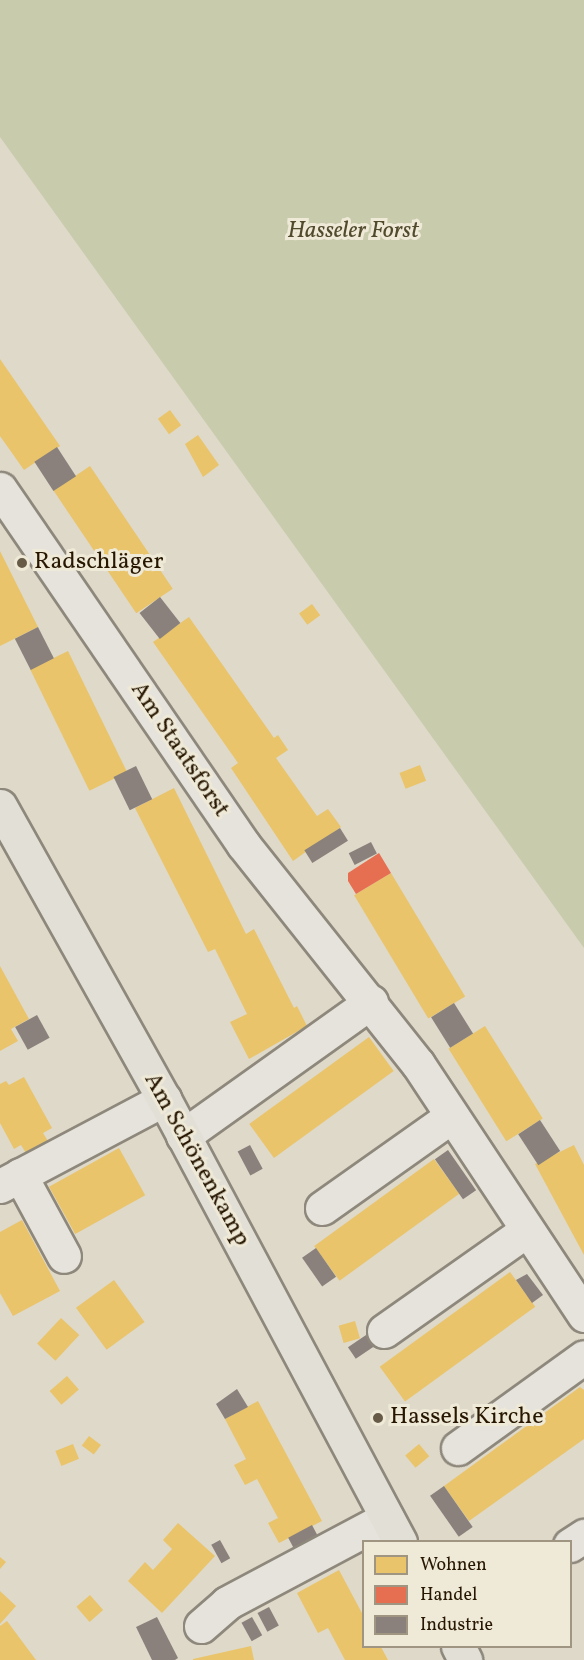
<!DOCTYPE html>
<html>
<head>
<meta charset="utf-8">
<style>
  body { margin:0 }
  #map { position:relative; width:584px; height:1660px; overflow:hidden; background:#dfd9ca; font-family:Vollkorn,serif }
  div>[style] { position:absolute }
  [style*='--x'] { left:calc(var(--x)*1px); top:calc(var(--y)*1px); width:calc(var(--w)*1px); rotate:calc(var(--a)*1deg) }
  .green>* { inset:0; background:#c8cbac }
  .homes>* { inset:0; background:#e9c46a; transform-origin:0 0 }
  .shops>* { inset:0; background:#e76f51 }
  .industry>* { inset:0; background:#8a817c; transform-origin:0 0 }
  .roads { filter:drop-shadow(2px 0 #8e887c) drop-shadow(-2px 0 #8e887c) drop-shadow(0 2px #8e887c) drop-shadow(0 -2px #8e887c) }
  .minor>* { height:33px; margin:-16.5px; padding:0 16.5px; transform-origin:16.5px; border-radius:16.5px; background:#e6e3dc }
  .major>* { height:33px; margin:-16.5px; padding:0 16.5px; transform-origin:16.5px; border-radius:16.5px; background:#e2dfd6 }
  .dots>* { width:16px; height:16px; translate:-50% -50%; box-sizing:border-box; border:3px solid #efe9d7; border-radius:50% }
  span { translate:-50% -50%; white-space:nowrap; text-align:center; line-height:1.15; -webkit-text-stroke:6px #efe9d7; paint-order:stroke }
  .park-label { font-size:24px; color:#524a2d; font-style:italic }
  .poi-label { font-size:24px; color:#271701 }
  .left { translate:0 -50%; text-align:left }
  .street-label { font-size:24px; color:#271701 }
  .legend { position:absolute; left:362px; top:1540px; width:210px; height:108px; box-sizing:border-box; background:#efe9d7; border:2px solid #9f9581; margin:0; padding:8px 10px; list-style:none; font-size:18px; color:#271701 }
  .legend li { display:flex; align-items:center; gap:12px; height:30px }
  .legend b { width:30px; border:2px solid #9f9581 }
</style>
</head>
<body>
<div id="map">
  <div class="green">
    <div style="clip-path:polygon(0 0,584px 0,584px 948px,0 137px)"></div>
  </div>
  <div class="homes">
    <div style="clip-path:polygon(0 359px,60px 446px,24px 470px,0 436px)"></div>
    <div style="left:170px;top:410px;width:19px;height:15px;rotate:54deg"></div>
    <div style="clip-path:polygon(198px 435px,219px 465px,203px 477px,185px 444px)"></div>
    <div style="left:90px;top:466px;width:148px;height:44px;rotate:56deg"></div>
    <div style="clip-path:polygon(0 551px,38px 627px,0 646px)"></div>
    <div style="left:312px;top:604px;width:14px;height:16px;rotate:54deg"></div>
    <div style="clip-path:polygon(189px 617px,274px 738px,278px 735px,288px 750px,276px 758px,317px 816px,328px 809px,341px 827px,293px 861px,231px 768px,238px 763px,153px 642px)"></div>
    <div style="left:68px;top:651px;width:135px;height:42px;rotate:64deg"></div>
    <div style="left:420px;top:765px;width:17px;height:22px;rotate:69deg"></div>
    <div style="clip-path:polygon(174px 788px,246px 934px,254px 929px,294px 1008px,297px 1006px,307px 1026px,249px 1059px,230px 1022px,247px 1014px,215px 949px,208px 952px,135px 808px)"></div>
    <div style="left:391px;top:873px;width:144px;height:43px;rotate:59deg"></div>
    <div style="clip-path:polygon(0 966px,29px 1019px,11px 1029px,18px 1041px,0 1051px)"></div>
    <div style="left:485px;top:1026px;width:109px;height:43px;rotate:58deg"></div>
    <div style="left:369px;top:1037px;width:42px;height:148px;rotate:54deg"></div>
    <div style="clip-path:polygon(24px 1077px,52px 1128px,43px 1133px,51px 1146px,29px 1158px,21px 1145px,14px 1149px,0 1123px,0 1084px,6px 1081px,9px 1085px)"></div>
    <div style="clip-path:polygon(574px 1145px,584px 1165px,584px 1255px,535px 1164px)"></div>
    <div style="left:119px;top:1148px;width:54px;height:80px;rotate:61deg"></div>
    <div style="left:434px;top:1159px;width:43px;height:148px;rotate:54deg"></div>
    <div style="clip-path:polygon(22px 1220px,60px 1291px,13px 1316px,0 1293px,0 1232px)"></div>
    <div style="left:510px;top:1272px;width:43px;height:161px;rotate:54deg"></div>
    <div style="left:114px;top:1280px;width:52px;height:47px;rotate:54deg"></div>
    <div style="left:61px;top:1318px;width:25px;height:35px;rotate:43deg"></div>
    <div style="left:355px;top:1321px;width:18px;height:17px;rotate:74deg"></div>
    <div style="left:67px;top:1376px;width:18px;height:23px;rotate:49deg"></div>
    <div style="clip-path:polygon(580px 1387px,584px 1390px,584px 1439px,469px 1521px,444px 1486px)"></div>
    <div style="clip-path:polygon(258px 1401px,322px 1521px,279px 1543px,268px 1523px,278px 1518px,257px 1479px,245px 1485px,234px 1465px,246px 1459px,225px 1419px)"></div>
    <div style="left:89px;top:1436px;width:15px;height:12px;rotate:37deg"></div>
    <div style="left:73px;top:1444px;width:16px;height:19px;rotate:68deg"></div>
    <div style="left:419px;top:1444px;width:16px;height:18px;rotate:50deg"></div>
    <div style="clip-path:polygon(178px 1523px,215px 1556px,162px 1613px,128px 1581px,145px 1562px,153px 1570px,172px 1549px,163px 1540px)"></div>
    <div style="clip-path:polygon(0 1557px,6px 1562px,0 1569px)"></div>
    <div style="clip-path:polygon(339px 1570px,363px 1615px,363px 1647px,381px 1647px,388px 1660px,345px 1660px,328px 1628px,318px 1633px,297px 1593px)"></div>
    <div style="clip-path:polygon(0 1591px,16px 1606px,0 1624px)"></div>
    <div style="left:90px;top:1595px;width:20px;height:18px;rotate:49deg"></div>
    <div style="clip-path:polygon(7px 1621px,36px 1660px,0 1660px,0 1626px)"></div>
    <div style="clip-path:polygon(251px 1646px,254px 1660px,193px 1660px,193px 1659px)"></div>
  </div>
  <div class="shops">
    <div style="clip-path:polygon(379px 853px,391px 873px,356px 894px,348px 881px,348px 873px)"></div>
  </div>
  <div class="industry">
    <div style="left:57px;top:447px;width:35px;height:27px;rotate:57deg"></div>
    <div style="left:160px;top:597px;width:33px;height:26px;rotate:52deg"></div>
    <div style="left:38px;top:627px;width:35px;height:26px;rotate:63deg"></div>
    <div style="left:136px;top:766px;width:37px;height:25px;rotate:64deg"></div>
    <div style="left:340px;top:828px;width:15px;height:42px;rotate:58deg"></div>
    <div style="left:371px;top:842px;width:13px;height:25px;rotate:63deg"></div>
    <div style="left:454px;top:1003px;width:36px;height:27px;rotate:58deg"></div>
    <div style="left:37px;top:1015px;width:26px;height:25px;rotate:61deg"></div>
    <div style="left:540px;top:1120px;width:37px;height:26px;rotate:57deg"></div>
    <div style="left:250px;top:1145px;width:27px;height:14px;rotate:62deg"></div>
    <div style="left:448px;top:1150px;width:49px;height:16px;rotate:55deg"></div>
    <div style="left:316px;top:1248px;width:35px;height:17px;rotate:55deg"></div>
    <div style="clip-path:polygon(527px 1274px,543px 1295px,532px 1303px,516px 1280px)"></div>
    <div style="left:372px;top:1331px;width:14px;height:29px;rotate:56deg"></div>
    <div style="clip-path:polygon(237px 1389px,248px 1407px,225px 1419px,216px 1404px)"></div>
    <div style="left:444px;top:1486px;width:50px;height:17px;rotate:55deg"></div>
    <div style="left:312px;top:1525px;width:15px;height:27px;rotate:62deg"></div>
    <div style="left:220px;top:1540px;width:21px;height:10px;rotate:61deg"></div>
    <div style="left:269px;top:1607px;width:21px;height:13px;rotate:62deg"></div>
    <div style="clip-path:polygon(157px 1617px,178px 1658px,175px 1660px,152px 1660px,136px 1627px)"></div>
    <div style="left:252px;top:1617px;width:21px;height:12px;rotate:61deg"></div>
  </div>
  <div class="roads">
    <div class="minor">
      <div style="--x:0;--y:489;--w:430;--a:55.6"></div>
      <div style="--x:243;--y:844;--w:281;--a:51.5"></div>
      <div style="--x:418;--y:1064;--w:301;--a:56.5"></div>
      <div style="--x:183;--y:1136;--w:231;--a:-35.5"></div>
      <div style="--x:20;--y:1175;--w:92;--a:61.5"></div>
      <div style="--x:0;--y:1186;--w:186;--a:-27.9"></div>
      <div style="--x:322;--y:1208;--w:159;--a:-35.3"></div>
      <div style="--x:384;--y:1331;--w:175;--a:-35.2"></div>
      <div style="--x:458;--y:1448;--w:155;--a:-35.8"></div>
      <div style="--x:570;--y:1545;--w:17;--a:-33"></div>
      <div style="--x:201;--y:1626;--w:35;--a:-41"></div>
      <div style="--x:227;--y:1603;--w:181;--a:-28"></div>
    </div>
    <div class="major">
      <div style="--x:0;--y:806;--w:336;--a:60.8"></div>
      <div style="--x:164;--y:1099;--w:502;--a:61.95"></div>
      <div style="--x:458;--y:1646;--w:16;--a:63"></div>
    </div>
  </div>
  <div class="dots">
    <div style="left:22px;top:563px;background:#675b47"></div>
    <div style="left:378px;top:1418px;background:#675b47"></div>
  </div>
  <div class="park-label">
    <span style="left:353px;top:232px">Hasseler Forst</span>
  </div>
  <div class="poi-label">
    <span class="left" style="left:34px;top:563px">Radschläger</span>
    <span class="left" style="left:390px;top:1418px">Hassels Kirche</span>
  </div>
  <div class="street-label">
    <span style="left:179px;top:750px;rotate:56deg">Am Staatsforst</span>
    <span style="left:196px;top:1160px;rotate:61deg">Am Schönenkamp</span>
  </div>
  <ul class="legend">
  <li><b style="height:16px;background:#e9c46a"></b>Wohnen</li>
  <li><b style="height:16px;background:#e76f51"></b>Handel</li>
  <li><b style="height:16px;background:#8a817c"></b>Industrie</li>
  </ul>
</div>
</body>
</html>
